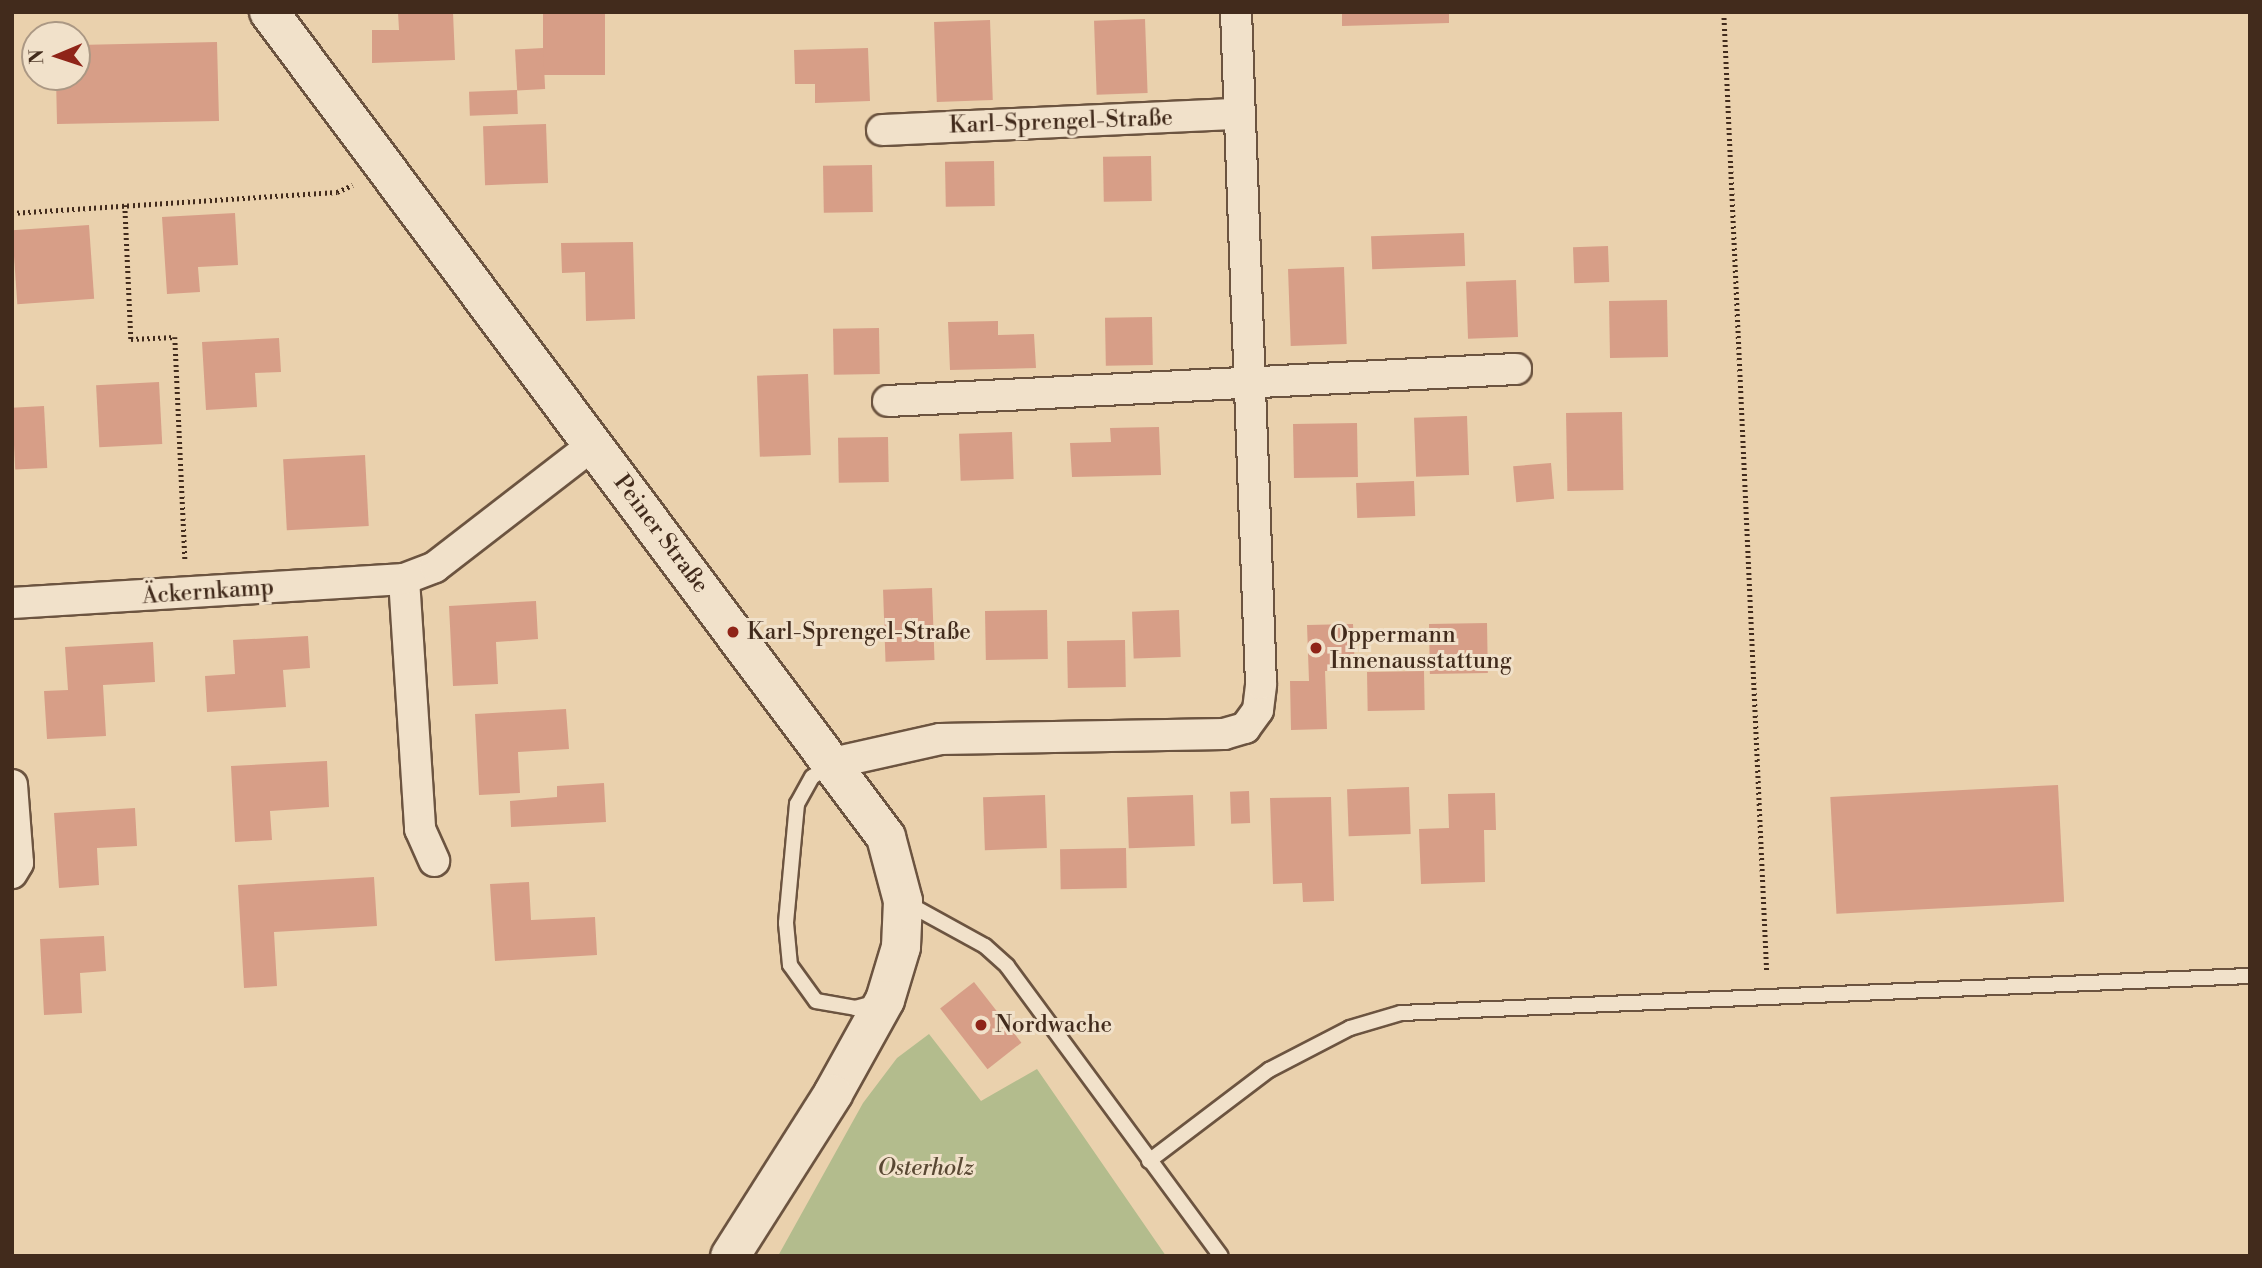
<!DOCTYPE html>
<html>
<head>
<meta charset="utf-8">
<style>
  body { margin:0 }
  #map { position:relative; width:2262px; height:1268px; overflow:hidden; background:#ead1ad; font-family:"Libre Bodoni",serif }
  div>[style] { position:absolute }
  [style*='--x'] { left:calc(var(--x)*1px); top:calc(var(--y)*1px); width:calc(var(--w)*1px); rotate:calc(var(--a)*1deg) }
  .green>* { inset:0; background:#b3bc8d }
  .building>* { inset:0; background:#d79e87; transform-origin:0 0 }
  .path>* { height:4.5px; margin-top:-2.25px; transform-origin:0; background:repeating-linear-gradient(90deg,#422b1c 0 2px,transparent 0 5.5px) }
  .roads { filter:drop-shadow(2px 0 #6c5440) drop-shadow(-2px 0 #6c5440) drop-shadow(0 2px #6c5440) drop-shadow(0 -2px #6c5440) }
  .lane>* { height:14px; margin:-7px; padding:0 7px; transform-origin:7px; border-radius:7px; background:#f1e1ca }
  .street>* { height:30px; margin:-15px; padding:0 15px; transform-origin:15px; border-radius:15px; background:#f1e1ca }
  .secondary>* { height:38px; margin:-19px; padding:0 19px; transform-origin:19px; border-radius:19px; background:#f1e1ca }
  .dots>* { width:19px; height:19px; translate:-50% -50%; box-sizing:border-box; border:4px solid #f1e1ca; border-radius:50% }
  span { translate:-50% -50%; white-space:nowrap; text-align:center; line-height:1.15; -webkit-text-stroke:6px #f1e1ca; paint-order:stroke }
  .street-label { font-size:23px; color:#422b1c }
  .poi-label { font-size:23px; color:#422b1c }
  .left { translate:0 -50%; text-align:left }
  .park-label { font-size:23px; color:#594833; font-style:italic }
  .frame { position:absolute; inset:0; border:14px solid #422b1c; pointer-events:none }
  .north { position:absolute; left:21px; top:21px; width:70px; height:70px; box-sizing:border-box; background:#f1e1ca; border:2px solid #ab9884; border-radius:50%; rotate:268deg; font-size:19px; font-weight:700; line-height:28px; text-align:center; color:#422b1c }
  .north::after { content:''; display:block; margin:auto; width:24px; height:32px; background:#8f2418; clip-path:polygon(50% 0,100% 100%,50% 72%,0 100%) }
</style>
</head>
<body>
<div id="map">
  <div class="green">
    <div style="clip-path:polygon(929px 1034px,981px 1101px,1037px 1069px,1166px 1256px,778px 1256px,863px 1103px,897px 1058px)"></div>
  </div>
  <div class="building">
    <div style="clip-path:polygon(398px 12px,453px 12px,455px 60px,372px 63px,372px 30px,399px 30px)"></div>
    <div style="left:543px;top:12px;width:62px;height:63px"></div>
    <div style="clip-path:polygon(1342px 12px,1449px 12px,1449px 23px,1342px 26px)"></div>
    <div style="left:1145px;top:19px;width:74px;height:51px;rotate:88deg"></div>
    <div style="left:990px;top:20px;width:80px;height:56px;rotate:88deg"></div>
    <div style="clip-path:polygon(217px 42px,219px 121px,57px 124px,56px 77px,77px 77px,77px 45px)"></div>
    <div style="left:543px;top:48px;width:41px;height:28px;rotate:87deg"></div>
    <div style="clip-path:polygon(868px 48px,870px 101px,815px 103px,815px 84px,795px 84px,794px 50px)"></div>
    <div style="left:517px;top:90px;width:24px;height:48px;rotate:88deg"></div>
    <div style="left:546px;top:124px;width:59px;height:63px;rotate:88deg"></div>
    <div style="left:1151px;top:156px;width:45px;height:48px;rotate:89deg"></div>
    <div style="left:994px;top:161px;width:45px;height:49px;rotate:89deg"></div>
    <div style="left:872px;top:165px;width:47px;height:49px;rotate:89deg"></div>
    <div style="clip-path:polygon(235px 213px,238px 265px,198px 267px,200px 292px,167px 294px,162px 217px)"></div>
    <div style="left:89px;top:225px;width:74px;height:77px;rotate:86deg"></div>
    <div style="left:1464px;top:233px;width:33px;height:93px;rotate:88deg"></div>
    <div style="clip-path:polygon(633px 242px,635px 319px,586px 321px,585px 272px,562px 273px,561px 243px)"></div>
    <div style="left:1608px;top:246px;width:36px;height:35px;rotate:88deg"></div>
    <div style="left:1344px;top:267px;width:77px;height:56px;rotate:88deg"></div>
    <div style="left:1516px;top:280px;width:57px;height:50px;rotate:88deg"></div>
    <div style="left:1667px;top:300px;width:57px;height:58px;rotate:89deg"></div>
    <div style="left:1152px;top:317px;width:48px;height:47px;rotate:89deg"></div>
    <div style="clip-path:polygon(998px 321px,998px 335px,1034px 334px,1036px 368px,950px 370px,948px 322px)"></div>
    <div style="left:879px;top:328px;width:46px;height:46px;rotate:89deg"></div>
    <div style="clip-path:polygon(279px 338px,281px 372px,255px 373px,257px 407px,206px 410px,202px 342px)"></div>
    <div style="left:808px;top:374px;width:81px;height:51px;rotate:88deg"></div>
    <div style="left:159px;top:382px;width:62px;height:63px;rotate:87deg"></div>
    <div style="left:44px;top:406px;width:62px;height:32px;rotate:87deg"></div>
    <div style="left:1622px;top:412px;width:78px;height:56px;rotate:89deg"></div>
    <div style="left:1467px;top:416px;width:59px;height:53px;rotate:88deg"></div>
    <div style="left:1357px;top:423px;width:54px;height:64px;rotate:89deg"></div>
    <div style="clip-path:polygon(1159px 427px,1161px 475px,1072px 477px,1070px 443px,1111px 442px,1110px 428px)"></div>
    <div style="left:1012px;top:432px;width:47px;height:53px;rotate:88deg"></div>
    <div style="left:888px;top:437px;width:45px;height:50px;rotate:89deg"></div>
    <div style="left:365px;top:455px;width:71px;height:82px;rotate:87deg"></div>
    <div style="left:1551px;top:463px;width:36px;height:38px;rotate:85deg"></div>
    <div style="left:1414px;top:481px;width:35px;height:58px;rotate:88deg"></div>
    <div style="left:932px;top:588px;width:72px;height:49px;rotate:88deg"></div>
    <div style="clip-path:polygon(536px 601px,538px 639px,496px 642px,498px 684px,453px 686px,449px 606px)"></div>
    <div style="left:1047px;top:610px;width:49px;height:62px;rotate:89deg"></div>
    <div style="left:1179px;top:610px;width:47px;height:47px;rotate:88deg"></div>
    <div style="left:1487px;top:623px;width:50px;height:58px;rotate:89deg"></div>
    <div style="clip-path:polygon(1353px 624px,1355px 670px,1325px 671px,1327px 729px,1291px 730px,1290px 681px,1309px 681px,1307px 625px)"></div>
    <div style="clip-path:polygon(308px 636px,310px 668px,283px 670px,286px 707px,207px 712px,205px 676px,235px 674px,233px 640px)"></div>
    <div style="left:1125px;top:640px;width:47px;height:58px;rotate:89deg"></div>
    <div style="clip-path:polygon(153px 642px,155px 682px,103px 685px,106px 736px,47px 739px,44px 691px,68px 690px,65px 647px)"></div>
    <div style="left:1424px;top:671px;width:39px;height:57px;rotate:89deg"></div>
    <div style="clip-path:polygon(566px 709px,569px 749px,518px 752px,520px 793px,479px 795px,475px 714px)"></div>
    <div style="clip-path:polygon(327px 761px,329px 807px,270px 811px,272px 840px,235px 842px,231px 766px)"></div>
    <div style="clip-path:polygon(604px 783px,606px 822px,511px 827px,510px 801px,557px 797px,557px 786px)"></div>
    <div style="left:2058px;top:785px;width:117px;height:228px;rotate:87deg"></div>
    <div style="left:1409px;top:787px;width:47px;height:62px;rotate:88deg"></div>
    <div style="left:1249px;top:791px;width:32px;height:19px;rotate:88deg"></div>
    <div style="clip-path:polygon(1495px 793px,1496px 830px,1484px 830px,1485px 882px,1421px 884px,1419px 829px,1449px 828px,1448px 794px)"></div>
    <div style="left:1045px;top:795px;width:53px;height:62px;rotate:88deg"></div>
    <div style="left:1193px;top:795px;width:51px;height:66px;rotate:88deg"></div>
    <div style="clip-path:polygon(1331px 797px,1334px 901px,1303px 902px,1302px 883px,1273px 884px,1270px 798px)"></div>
    <div style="clip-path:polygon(135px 808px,137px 846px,97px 848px,99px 885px,59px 888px,54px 813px)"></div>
    <div style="left:1126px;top:848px;width:40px;height:66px;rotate:89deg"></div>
    <div style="clip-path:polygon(374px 877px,377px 926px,274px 932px,277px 986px,244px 988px,238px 885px)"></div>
    <div style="clip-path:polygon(529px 882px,531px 920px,595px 917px,597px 955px,495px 961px,490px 884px)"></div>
    <div style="clip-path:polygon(104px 936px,106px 971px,80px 973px,82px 1013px,44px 1015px,40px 939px)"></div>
    <div style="left:974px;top:982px;width:77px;height:43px;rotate:52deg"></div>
  </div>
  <div class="path">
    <div style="--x:1724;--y:12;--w:962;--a:87.44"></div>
    <div style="--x:125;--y:205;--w:134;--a:87.4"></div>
    <div style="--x:131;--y:339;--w:44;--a:-2.6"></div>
    <div style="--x:175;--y:337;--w:222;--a:87.4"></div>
    <div style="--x:12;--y:213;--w:326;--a:-3.7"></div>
    <div style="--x:337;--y:192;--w:17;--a:-24"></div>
  </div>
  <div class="roads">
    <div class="lane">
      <div style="--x:829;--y:766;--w:20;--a:147"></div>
      <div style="--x:812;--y:777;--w:31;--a:119"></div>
      <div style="--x:797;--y:804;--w:120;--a:95.3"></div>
      <div style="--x:786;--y:923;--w:42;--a:84.6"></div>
      <div style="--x:790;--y:965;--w:44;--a:54.2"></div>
      <div style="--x:816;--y:1001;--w:40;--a:10"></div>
      <div style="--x:855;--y:1008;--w:23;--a:-15"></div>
      <div style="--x:905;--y:902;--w:91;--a:28.8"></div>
      <div style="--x:985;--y:946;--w:30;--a:42"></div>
      <div style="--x:1007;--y:966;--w:360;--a:53.6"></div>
      <div style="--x:1149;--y:1161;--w:151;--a:-37.2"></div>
      <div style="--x:1269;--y:1070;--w:91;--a:-27.4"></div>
      <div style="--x:1350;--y:1028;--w:53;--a:-16.4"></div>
      <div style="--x:1401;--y:1013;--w:850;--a:-2.5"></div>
    </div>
    <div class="street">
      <div style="--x:882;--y:130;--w:358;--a:-2.6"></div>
      <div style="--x:888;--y:401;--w:629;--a:-2.92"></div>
      <div style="--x:404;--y:579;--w:251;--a:86.3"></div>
      <div style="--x:420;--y:829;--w:35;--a:66"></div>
      <div style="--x:12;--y:603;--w:393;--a:-3.5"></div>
      <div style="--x:404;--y:579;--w:33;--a:-21"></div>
      <div style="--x:435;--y:567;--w:201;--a:-37.7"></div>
      <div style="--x:833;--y:763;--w:110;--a:-12.6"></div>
      <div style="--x:940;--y:739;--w:284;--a:-1"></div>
      <div style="--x:1224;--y:734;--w:22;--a:-16"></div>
      <div style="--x:1245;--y:728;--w:22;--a:-54"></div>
      <div style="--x:1258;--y:710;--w:26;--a:-83"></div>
      <div style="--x:1261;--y:684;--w:672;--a:-92.13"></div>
      <div style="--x:12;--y:785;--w:78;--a:85.6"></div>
      <div style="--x:18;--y:863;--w:12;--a:121"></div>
    </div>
    <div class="secondary">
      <div style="--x:269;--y:12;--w:1030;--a:53.21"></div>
      <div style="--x:886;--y:837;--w:66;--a:75.1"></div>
      <div style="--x:903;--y:901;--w:46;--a:92.5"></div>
      <div style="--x:901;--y:947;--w:55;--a:106.8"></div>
      <div style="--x:885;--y:1000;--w:107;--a:119"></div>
      <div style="--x:833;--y:1094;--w:192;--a:122.4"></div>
    </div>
  </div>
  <div class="dots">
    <div style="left:733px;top:632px;background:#8f2418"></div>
    <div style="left:1316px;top:648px;background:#8f2418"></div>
    <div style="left:981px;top:1025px;background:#8f2418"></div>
  </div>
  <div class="street-label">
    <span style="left:1061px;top:122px;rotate:-2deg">Karl-Sprengel-Straße</span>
    <span style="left:661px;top:534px;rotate:53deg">Peiner Straße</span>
    <span style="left:208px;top:592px;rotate:-4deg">Äckernkamp</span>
  </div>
  <div class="poi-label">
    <span class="left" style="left:747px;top:632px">Karl-Sprengel-Straße</span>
    <span class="left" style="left:1330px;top:648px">Oppermann<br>Innenausstattung</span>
    <span class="left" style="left:995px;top:1025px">Nordwache</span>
  </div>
  <div class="park-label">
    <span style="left:926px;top:1168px">Osterholz</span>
  </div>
  <div class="frame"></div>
  <div class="north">N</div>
</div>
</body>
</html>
